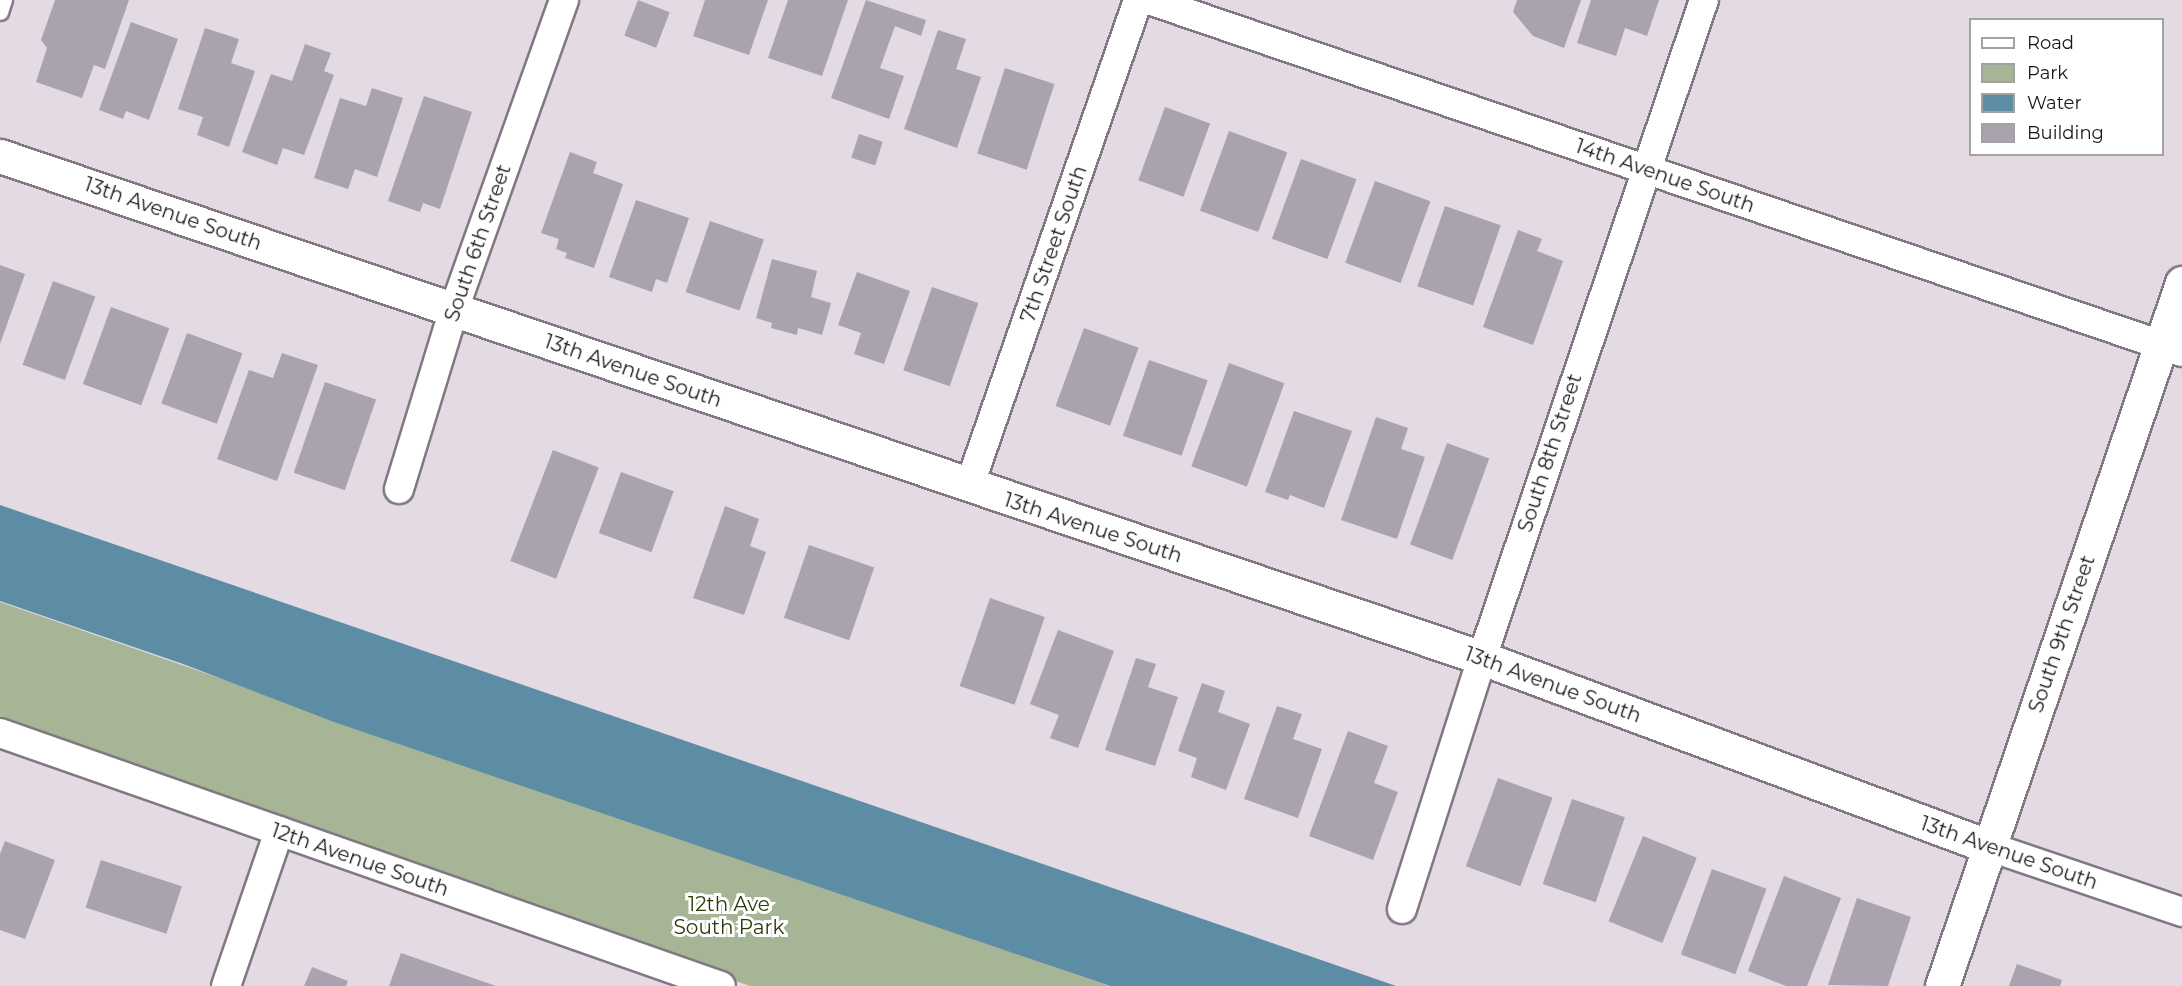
<!DOCTYPE html>
<html>
<head>
<meta charset="utf-8">
<style>
  body { margin:0 }
  #map { position:relative; width:2182px; height:986px; overflow:hidden; background:#e4dae4; font-family:Montserrat,sans-serif }
  div>[style] { position:absolute }
  [style*='--x'] { left:calc(var(--x)*1px); top:calc(var(--y)*1px); width:calc(var(--w)*1px); rotate:calc(var(--a)*1deg) }
  .green>* { inset:0; background:#a6b595 }
  .water>* { inset:0; background:#5d8da5 }
  .building>* { inset:0; background:#a8a3ae; transform-origin:0 0 }
  .roads { filter:drop-shadow(2px 0 #817881) drop-shadow(-2px 0 #817881) drop-shadow(0 2px #817881) drop-shadow(0 -2px #817881) }
  .service>* { height:15px; margin:-7.5px; padding:0 7.5px; transform-origin:7.5px; border-radius:7.5px; background:#fff }
  .minor>* { height:28px; margin:-14px; padding:0 14px; transform-origin:14px; border-radius:14px; background:#fff }
  .tertiary>* { height:33px; margin:-16.5px; padding:0 16.5px; transform-origin:16.5px; border-radius:16.5px; background:#fff }
  span { translate:-50% -50%; white-space:nowrap; text-align:center; line-height:1.15; -webkit-text-stroke:6px #fff; paint-order:stroke }
  .street-label { font-size:20px; color:#1a161a }
  .park-label { font-size:20px; color:#2a3b0a }
  .legend { position:absolute; left:1969px; top:18px; width:195px; height:138px; box-sizing:border-box; background:#fff; border:2px solid #a3a2a3; margin:0; padding:8px 10px; list-style:none; font-size:18px; color:#1a161a }
  .legend li { display:flex; align-items:center; gap:12px; height:30px }
  .legend b { width:30px; border:2px solid #a3a2a3 }
</style>
</head>
<body>
<div id="map">
  <div class="green">
    <div style="clip-path:polygon(0 602px,1109px 986px,750px 986px,0 724px)"></div>
  </div>
  <div class="water">
    <div style="clip-path:polygon(0 505px,1255px 937px,1396px 986px,1110px 986px,334px 722px,183px 664px,0 601px)"></div>
  </div>
  <div class="building">
    <div style="clip-path:polygon(55px 0,129px 0,105px 69px,94px 65px,82px 98px,36px 82px,47px 48px,41px 40px)"></div>
    <div style="left:638px;top:0;width:34px;height:38px;rotate:21deg"></div>
    <div style="clip-path:polygon(705px 0,768px 0,749px 55px,693px 36px)"></div>
    <div style="clip-path:polygon(788px 0,848px 0,822px 76px,768px 58px)"></div>
    <div style="clip-path:polygon(866px 0,926px 20px,921px 36px,895px 26px,880px 68px,904px 76px,889px 119px,831px 98px)"></div>
    <div style="clip-path:polygon(1517px 0,1581px 0,1564px 48px,1533px 36px,1513px 12px)"></div>
    <div style="clip-path:polygon(1591px 0,1659px 0,1647px 36px,1625px 28px,1616px 56px,1577px 43px)"></div>
    <div style="clip-path:polygon(131px 22px,178px 39px,149px 120px,126px 111px,123px 119px,99px 110px)"></div>
    <div style="clip-path:polygon(205px 28px,239px 39px,231px 63px,255px 71px,229px 147px,197px 135px,203px 117px,178px 109px)"></div>
    <div style="clip-path:polygon(938px 30px,966px 39px,956px 69px,981px 77px,957px 148px,904px 129px)"></div>
    <div style="clip-path:polygon(305px 44px,331px 53px,324px 71px,334px 75px,304px 155px,283px 148px,277px 165px,242px 152px,271px 74px,292px 81px)"></div>
    <div style="left:1005px;top:68px;width:52px;height:90px;rotate:18deg"></div>
    <div style="clip-path:polygon(372px 88px,403px 98px,377px 177px,355px 169px,348px 189px,314px 178px,340px 98px,366px 106px)"></div>
    <div style="clip-path:polygon(424px 96px,472px 112px,440px 209px,423px 203px,420px 212px,388px 201px)"></div>
    <div style="left:1165px;top:107px;width:48px;height:78px;rotate:20deg"></div>
    <div style="left:1229px;top:131px;width:62px;height:85px;rotate:20deg"></div>
    <div style="left:859px;top:134px;width:25px;height:25px;rotate:18deg"></div>
    <div style="clip-path:polygon(570px 152px,597px 162px,593px 173px,623px 184px,594px 268px,565px 258px,567px 253px,556px 249px,559px 239px,541px 233px)"></div>
    <div style="left:1301px;top:159px;width:59px;height:85px;rotate:20deg"></div>
    <div style="left:1375px;top:181px;width:59px;height:87px;rotate:20deg"></div>
    <div style="clip-path:polygon(636px 200px,689px 218px,667px 283px,656px 279px,652px 292px,609px 277px)"></div>
    <div style="left:1445px;top:206px;width:59px;height:85px;rotate:19deg"></div>
    <div style="left:710px;top:221px;width:57px;height:75px;rotate:19deg"></div>
    <div style="clip-path:polygon(1518px 230px,1542px 239px,1537px 251px,1563px 261px,1533px 345px,1483px 327px)"></div>
    <div style="clip-path:polygon(772px 259px,817px 271px,811px 297px,831px 303px,822px 335px,798px 328px,797px 335px,771px 328px,772px 323px,756px 318px)"></div>
    <div style="clip-path:polygon(0 265px,25px 274px,0 344px)"></div>
    <div style="clip-path:polygon(857px 272px,910px 291px,884px 364px,854px 354px,861px 333px,838px 325px)"></div>
    <div style="left:53px;top:281px;width:45px;height:89px;rotate:20deg"></div>
    <div style="left:932px;top:287px;width:49px;height:88px;rotate:19deg"></div>
    <div style="left:111px;top:307px;width:62px;height:82px;rotate:20deg"></div>
    <div style="left:1084px;top:328px;width:58px;height:83px;rotate:20deg"></div>
    <div style="left:187px;top:333px;width:59px;height:75px;rotate:20deg"></div>
    <div style="clip-path:polygon(282px 353px,318px 365px,277px 481px,217px 459px,249px 370px,273px 378px)"></div>
    <div style="left:1149px;top:360px;width:62px;height:80px;rotate:19deg"></div>
    <div style="left:1229px;top:363px;width:59px;height:110px;rotate:20deg"></div>
    <div style="left:325px;top:382px;width:54px;height:96px;rotate:19deg"></div>
    <div style="clip-path:polygon(1294px 411px,1352px 431px,1324px 508px,1290px 495px,1288px 500px,1265px 492px)"></div>
    <div style="clip-path:polygon(1376px 417px,1408px 428px,1401px 449px,1425px 457px,1397px 539px,1341px 520px)"></div>
    <div style="left:1447px;top:443px;width:45px;height:108px;rotate:20deg"></div>
    <div style="left:553px;top:450px;width:49px;height:119px;rotate:21deg"></div>
    <div style="left:621px;top:472px;width:56px;height:65px;rotate:20deg"></div>
    <div style="clip-path:polygon(725px 506px,759px 519px,750px 546px,766px 552px,744px 615px,693px 598px)"></div>
    <div style="left:809px;top:545px;width:69px;height:77px;rotate:19deg"></div>
    <div style="left:990px;top:598px;width:58px;height:93px;rotate:19deg"></div>
    <div style="clip-path:polygon(1058px 630px,1114px 651px,1078px 748px,1050px 738px,1059px 715px,1030px 704px)"></div>
    <div style="clip-path:polygon(1136px 658px,1156px 664px,1148px 687px,1178px 697px,1155px 766px,1105px 750px)"></div>
    <div style="clip-path:polygon(1202px 683px,1225px 691px,1218px 712px,1250px 724px,1226px 790px,1191px 777px,1197px 758px,1178px 751px)"></div>
    <div style="clip-path:polygon(1277px 706px,1302px 714px,1293px 739px,1322px 749px,1298px 818px,1244px 799px)"></div>
    <div style="clip-path:polygon(1348px 731px,1388px 746px,1374px 783px,1398px 792px,1373px 860px,1309px 836px)"></div>
    <div style="left:1498px;top:778px;width:58px;height:94px;rotate:20deg"></div>
    <div style="left:1572px;top:799px;width:56px;height:90px;rotate:19deg"></div>
    <div style="left:1643px;top:836px;width:58px;height:92px;rotate:22deg"></div>
    <div style="clip-path:polygon(5px 841px,55px 860px,25px 939px,0 930px,0 854px)"></div>
    <div style="left:101px;top:860px;width:85px;height:50px;rotate:18deg"></div>
    <div style="left:1712px;top:869px;width:58px;height:91px;rotate:20deg"></div>
    <div style="clip-path:polygon(1784px 876px,1841px 898px,1807px 986px,1786px 986px,1748px 971px)"></div>
    <div style="clip-path:polygon(1857px 898px,1911px 917px,1888px 986px,1828px 985px)"></div>
    <div style="clip-path:polygon(401px 953px,496px 986px,389px 986px)"></div>
    <div style="clip-path:polygon(2017px 964px,2062px 980px,2060px 986px,2009px 986px)"></div>
    <div style="clip-path:polygon(312px 967px,348px 981px,346px 986px,304px 986px)"></div>
  </div>
  <div class="roads">
    <div class="service">
      <div style="--x:0;--y:12;--w:13;--a:-72"></div>
    </div>
    <div class="minor">
      <div style="--x:1149;--y:0;--w:1091;--a:18.82"></div>
      <div style="--x:969;--y:487;--w:515;--a:-70.86"></div>
      <div style="--x:399;--y:489;--w:188;--a:-73"></div>
      <div style="--x:454;--y:309;--w:328;--a:-70.4"></div>
      <div style="--x:0;--y:733;--w:764;--a:19.34"></div>
      <div style="--x:1990;--y:847;--w:203;--a:18.7"></div>
      <div style="--x:1402;--y:909;--w:263;--a:-72.3"></div>
      <div style="--x:1482;--y:658;--w:694;--a:-71.36"></div>
      <div style="--x:226;--y:986;--w:164;--a:-71.1"></div>
    </div>
    <div class="tertiary">
      <div style="--x:0;--y:156;--w:1565;--a:18.71"></div>
      <div style="--x:1482;--y:658;--w:542;--a:20.41"></div>
      <div style="--x:1942;--y:986;--w:743;--a:-71.15"></div>
    </div>
  </div>
  <div class="street-label">
    <span style="left:1665px;top:176px;rotate:19deg">14th Avenue South</span>
    <span style="left:173px;top:214px;rotate:19deg">13th Avenue South</span>
    <span style="left:478px;top:243px;rotate:-71deg">South 6th Street</span>
    <span style="left:1054px;top:244px;rotate:-71deg">7th Street South</span>
    <span style="left:633px;top:371px;rotate:19deg">13th Avenue South</span>
    <span style="left:1550px;top:453px;rotate:-72deg">South 8th Street</span>
    <span style="left:1093px;top:528px;rotate:18deg">13th Avenue South</span>
    <span style="left:2062px;top:634px;rotate:-71deg">South 9th Street</span>
    <span style="left:1553px;top:685px;rotate:20deg">13th Avenue South</span>
    <span style="left:2009px;top:853px;rotate:19deg">13th Avenue South</span>
    <span style="left:360px;top:860px;rotate:19deg">12th Avenue South</span>
  </div>
  <div class="park-label">
    <span style="left:729px;top:916px">12th Ave<br>South Park</span>
  </div>
  <ul class="legend">
  <li><b style="height:8px;background:#fff"></b>Road</li>
  <li><b style="height:16px;background:#a6b595"></b>Park</li>
  <li><b style="height:16px;background:#5d8da5"></b>Water</li>
  <li><b style="height:16px;background:#a8a3ae"></b>Building</li>
  </ul>
</div>
</body>
</html>
